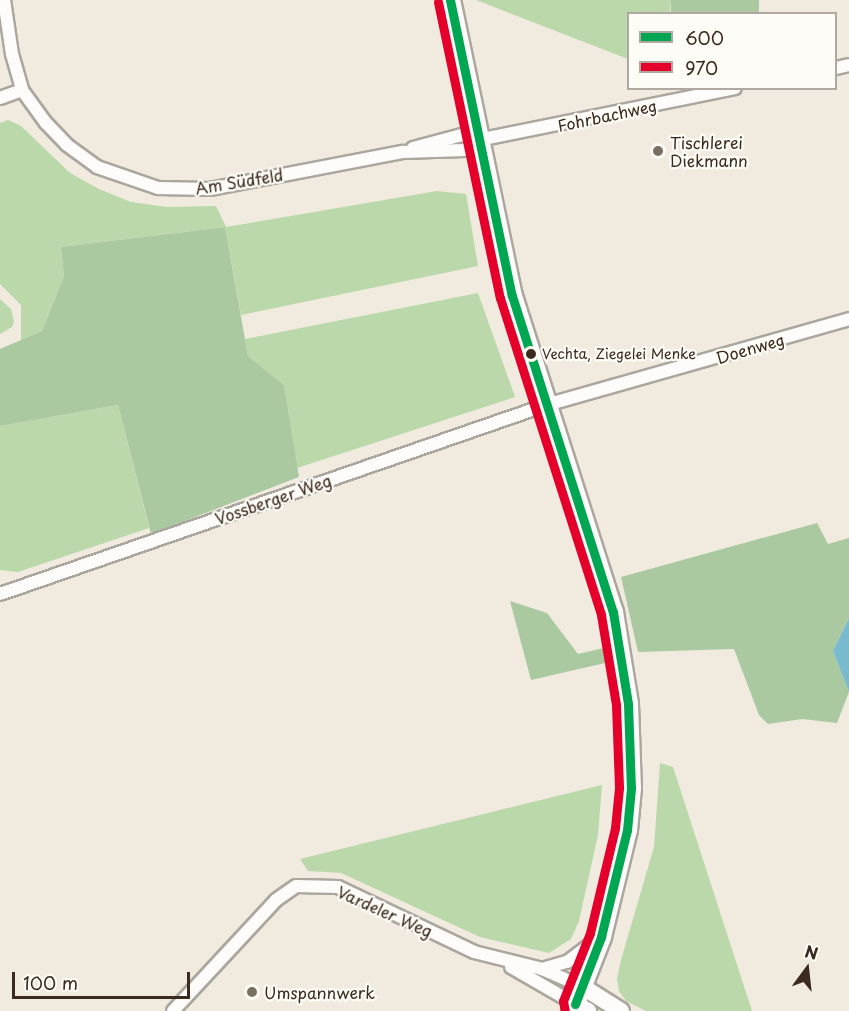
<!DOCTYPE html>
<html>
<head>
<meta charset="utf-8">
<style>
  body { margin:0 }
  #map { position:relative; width:849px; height:1011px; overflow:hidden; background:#f0eadf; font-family:"Playpen Sans",sans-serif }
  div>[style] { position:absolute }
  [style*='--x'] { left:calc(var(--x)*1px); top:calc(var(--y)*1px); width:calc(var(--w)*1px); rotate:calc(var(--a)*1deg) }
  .green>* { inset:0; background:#bad8aa }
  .forest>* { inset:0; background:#abc9a1; transform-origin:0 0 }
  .water>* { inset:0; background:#7abace }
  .roads { filter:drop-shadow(2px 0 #aba69e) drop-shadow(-2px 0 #aba69e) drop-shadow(0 2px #aba69e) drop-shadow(0 -2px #aba69e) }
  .minor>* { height:12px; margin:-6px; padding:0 6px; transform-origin:6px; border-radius:6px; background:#fdfcfa }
  .secondary>* { height:16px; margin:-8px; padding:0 8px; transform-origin:8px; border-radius:8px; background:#fdfcfa }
  .primary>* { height:20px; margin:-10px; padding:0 10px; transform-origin:10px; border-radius:10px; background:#fdfcfa }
  .bus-1>* { height:9px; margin:-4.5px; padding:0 4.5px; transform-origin:4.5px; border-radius:4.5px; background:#00a651 }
  .bus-2>* { height:9px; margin:-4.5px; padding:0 4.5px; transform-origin:4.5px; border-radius:4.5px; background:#e4002b }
  .dots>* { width:16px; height:16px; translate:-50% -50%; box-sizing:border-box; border:3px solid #fdfcf7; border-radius:50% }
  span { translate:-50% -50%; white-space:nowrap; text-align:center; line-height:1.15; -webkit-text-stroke:4.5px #fdfcf7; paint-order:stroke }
  .bus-label { font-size:14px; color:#3b2a1e }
  .left { translate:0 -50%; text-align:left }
  .street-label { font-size:16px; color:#3b2a1e }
  .poi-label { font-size:16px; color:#3b2a1e }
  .legend { position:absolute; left:627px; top:12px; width:210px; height:78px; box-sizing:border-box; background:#fdfcf7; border:2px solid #afa8a0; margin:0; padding:8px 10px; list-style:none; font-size:18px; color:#3b2a1e }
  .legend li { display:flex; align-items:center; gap:12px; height:30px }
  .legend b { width:30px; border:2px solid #afa8a0 }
  .north { position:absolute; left:777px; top:939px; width:60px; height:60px; -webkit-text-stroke:4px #fdfcf7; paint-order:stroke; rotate:15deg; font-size:16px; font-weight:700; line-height:24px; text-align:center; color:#3b2a1e }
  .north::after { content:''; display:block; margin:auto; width:21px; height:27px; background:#3b2a1e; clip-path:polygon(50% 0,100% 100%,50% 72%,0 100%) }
  .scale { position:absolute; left:12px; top:972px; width:178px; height:27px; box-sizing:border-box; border:3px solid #3b2a1e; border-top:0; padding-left:8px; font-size:18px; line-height:21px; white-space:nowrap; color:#3b2a1e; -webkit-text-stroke:4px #fdfcf7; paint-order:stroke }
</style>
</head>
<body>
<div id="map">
  <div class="green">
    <div style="clip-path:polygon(476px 0,671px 0,670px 13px,628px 14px,628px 59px)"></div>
    <div style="clip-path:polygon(8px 120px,21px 126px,70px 173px,99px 189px,131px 202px,167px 207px,216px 206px,226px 227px,437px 191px,466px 194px,478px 266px,241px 315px,225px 227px,61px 247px,64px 276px,42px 331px,21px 340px,21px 305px,0 284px,0 123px)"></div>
    <div style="clip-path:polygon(478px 293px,515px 397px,297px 468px,284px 385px,248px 356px,245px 339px)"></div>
    <div style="clip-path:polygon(0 299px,11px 309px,14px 322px,12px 327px,0 334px)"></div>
    <div style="clip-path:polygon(118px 405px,149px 528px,18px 572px,0 570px,0 426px)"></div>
    <div style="clip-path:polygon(660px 763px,673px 767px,752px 1011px,646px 1011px,626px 1001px,619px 991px,617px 979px,621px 960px,654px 847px)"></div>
    <div style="clip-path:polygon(602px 785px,598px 835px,579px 921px,571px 939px,549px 953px,480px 937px,341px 873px,308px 871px,300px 859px)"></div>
  </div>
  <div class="forest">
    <div style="left:671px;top:0;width:88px;height:13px"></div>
    <div style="clip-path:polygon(225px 227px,248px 356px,284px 385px,299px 477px,151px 534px,118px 405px,0 426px,0 349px,42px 331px,64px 276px,61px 247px)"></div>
    <div style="clip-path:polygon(817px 523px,828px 544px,849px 538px,849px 618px,833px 651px,849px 692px,837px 723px,802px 719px,768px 724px,759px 715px,734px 649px,638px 652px,621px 577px)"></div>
    <div style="clip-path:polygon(510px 601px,547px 613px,578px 654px,604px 648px,605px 663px,531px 680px)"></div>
  </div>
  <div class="water">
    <div style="clip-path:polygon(849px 618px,849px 692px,833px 651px)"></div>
  </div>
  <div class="roads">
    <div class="minor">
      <div style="--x:4;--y:0;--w:55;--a:81.6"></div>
      <div style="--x:12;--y:54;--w:37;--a:74"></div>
      <div style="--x:22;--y:90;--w:41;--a:54"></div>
      <div style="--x:46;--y:123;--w:30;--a:46"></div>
      <div style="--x:67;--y:145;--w:37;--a:36"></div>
      <div style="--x:97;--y:167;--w:65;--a:19"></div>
      <div style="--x:158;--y:188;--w:52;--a:1.1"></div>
      <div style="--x:210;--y:189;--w:197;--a:-10.9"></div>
      <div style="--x:403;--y:152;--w:62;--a:-1.8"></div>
      <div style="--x:465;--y:150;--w:16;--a:-38"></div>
      <div style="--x:478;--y:140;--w:262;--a:-11.4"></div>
      <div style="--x:836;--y:68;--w:13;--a:-13"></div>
      <div style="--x:0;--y:98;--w:23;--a:-20"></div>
      <div style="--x:413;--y:148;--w:51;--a:-14.9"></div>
      <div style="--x:462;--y:135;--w:17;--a:17"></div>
      <div style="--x:0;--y:594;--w:578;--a:-19.09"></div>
      <div style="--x:546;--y:405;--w:315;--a:-15.8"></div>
      <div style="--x:511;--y:967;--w:74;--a:30"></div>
      <div style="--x:542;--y:969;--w:26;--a:-16"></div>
      <div style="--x:567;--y:962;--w:39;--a:-37"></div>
      <div style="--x:173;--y:1011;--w:151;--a:-47.1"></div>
      <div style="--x:276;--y:900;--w:24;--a:-35"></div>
      <div style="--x:296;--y:886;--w:42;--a:1.4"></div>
      <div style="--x:338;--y:887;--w:151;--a:25.5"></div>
      <div style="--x:474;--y:952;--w:70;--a:14"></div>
      <div style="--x:542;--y:969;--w:45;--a:23.7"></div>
    </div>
    <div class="secondary">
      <div style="--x:583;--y:987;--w:45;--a:32.3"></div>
      <div style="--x:575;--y:1004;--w:15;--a:28"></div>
    </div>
    <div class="primary">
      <div style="--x:450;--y:0;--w:302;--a:78.2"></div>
      <div style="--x:512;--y:296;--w:332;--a:72.3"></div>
      <div style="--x:613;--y:612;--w:93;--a:80.7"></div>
      <div style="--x:628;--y:704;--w:84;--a:88"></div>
      <div style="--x:631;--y:788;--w:42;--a:95.4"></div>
      <div style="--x:627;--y:830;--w:110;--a:103.7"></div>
      <div style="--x:601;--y:937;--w:79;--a:111.4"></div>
    </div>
  </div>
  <div class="bus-1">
    <div style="--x:450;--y:0;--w:302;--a:78.2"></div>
    <div style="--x:512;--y:296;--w:332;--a:72.3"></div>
    <div style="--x:613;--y:612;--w:93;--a:80.7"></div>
    <div style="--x:628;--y:704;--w:84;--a:88"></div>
    <div style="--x:631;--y:788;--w:42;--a:95.4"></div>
    <div style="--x:627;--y:830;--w:110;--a:103.7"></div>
    <div style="--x:601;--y:937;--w:72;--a:111.2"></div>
  </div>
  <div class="bus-2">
    <div style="--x:438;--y:2;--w:302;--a:78.2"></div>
    <div style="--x:500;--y:298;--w:333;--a:72.3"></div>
    <div style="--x:601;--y:615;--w:91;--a:80.5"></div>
    <div style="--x:616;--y:705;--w:83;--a:87.9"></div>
    <div style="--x:619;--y:788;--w:40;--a:95.7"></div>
    <div style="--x:615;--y:828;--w:108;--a:103.4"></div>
    <div style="--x:590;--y:933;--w:73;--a:111.7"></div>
    <div style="--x:563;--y:1001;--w:10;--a:79"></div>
  </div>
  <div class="dots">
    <div style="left:658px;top:151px;background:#7a6d62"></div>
    <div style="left:531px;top:354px;background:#3b2a1e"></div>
    <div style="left:252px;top:992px;background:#7a6d62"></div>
  </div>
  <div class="bus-label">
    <span class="left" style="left:542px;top:354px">Vechta, Ziegelei Menke</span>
  </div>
  <div class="street-label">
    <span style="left:607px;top:115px;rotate:-12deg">Fohrbachweg</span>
    <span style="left:239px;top:181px;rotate:-9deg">Am Südfeld</span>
    <span style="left:750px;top:348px;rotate:-16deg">Doenweg</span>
    <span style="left:273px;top:499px;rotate:-19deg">Vossberger Weg</span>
    <span style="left:385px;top:911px;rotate:24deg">Vardeler Weg</span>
  </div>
  <div class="poi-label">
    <span class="left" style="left:670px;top:151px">Tischlerei<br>Diekmann</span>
    <span class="left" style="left:264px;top:992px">Umspannwerk</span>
  </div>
  <ul class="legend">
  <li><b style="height:8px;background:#00a651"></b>600</li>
  <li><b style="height:8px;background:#e4002b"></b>970</li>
  </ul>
  <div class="north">N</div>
  <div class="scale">100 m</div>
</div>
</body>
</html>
